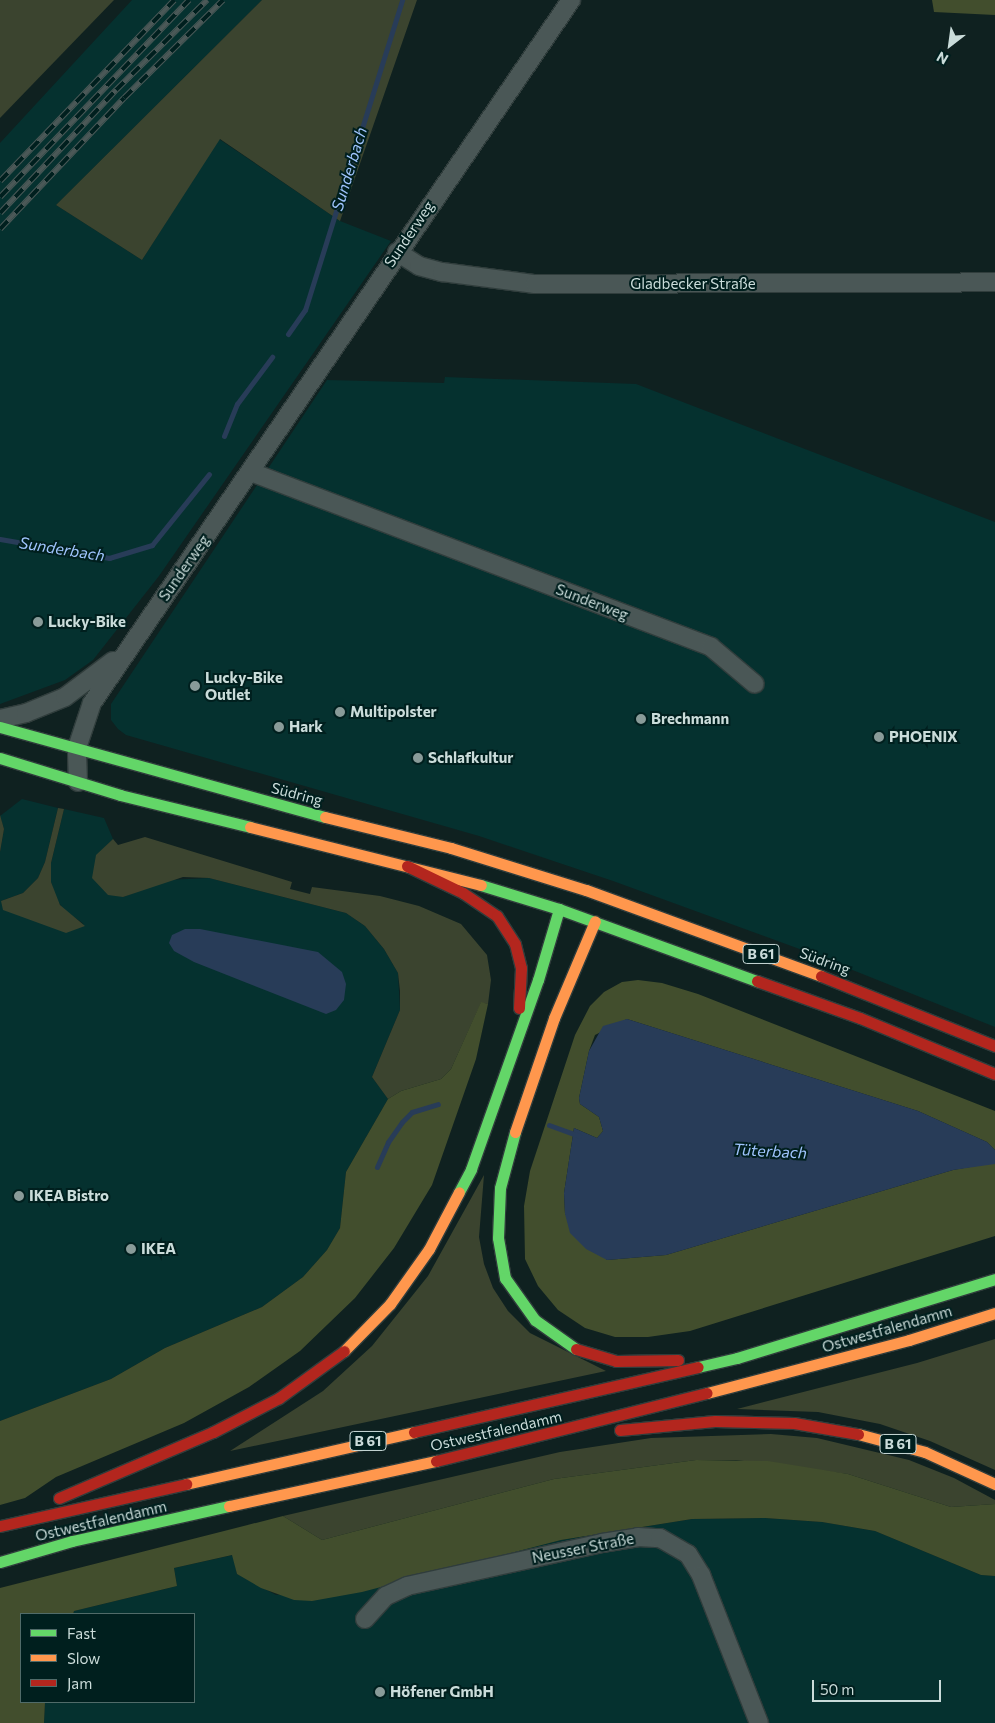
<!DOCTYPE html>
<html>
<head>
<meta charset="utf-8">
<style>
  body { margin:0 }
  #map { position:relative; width:995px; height:1723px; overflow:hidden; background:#0f2120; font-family:Commissioner,sans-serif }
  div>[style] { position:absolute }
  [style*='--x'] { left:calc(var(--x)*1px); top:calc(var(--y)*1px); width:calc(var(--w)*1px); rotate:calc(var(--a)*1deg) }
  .built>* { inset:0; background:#05312f }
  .green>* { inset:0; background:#3b442f }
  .forest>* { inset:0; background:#424e2d }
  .water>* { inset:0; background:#283c58 }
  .stream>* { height:5px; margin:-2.5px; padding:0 2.5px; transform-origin:2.5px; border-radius:2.5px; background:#283c58 }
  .roads { filter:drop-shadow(1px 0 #303d3c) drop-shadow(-1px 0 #303d3c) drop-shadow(0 1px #303d3c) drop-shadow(0 -1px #303d3c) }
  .street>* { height:18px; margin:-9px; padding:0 9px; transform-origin:9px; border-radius:9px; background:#4a5756 }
  .fast>* { height:11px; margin:-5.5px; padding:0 5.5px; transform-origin:5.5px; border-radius:5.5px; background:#63d668 }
  .slow>* { height:11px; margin:-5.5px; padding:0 5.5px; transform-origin:5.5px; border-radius:5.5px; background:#ff974d }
  .jam>* { height:11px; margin:-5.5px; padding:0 5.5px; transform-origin:5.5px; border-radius:5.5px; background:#b3261e }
  .rail>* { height:5.5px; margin-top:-2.75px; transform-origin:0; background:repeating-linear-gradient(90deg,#001f1e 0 11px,#4b5857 0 22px); box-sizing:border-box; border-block:1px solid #4b5857 }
  .dots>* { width:14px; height:14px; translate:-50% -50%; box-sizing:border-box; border:2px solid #001f1e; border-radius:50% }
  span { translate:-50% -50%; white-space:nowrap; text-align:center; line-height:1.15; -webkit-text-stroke:4px #001f1e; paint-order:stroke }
  .shield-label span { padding:1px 4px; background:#001f1e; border:1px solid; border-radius:4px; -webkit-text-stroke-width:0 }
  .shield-label { font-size:14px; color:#cadcda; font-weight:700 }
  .street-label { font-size:15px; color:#cadcda }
  .poi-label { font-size:15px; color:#cadcda; font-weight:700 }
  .left { translate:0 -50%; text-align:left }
  .water-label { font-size:16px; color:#9fc4fd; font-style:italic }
  .legend { position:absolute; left:20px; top:1613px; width:175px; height:90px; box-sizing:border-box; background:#001f1e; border:1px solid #516b69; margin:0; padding:6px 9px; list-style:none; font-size:15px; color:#cadcda }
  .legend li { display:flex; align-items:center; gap:10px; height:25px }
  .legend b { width:25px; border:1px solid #516b69 }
  .north { position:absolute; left:925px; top:20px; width:50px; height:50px; -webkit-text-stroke:4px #001f1e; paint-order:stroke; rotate:210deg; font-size:14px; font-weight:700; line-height:20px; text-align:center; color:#cadcda }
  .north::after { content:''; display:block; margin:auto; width:18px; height:22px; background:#cadcda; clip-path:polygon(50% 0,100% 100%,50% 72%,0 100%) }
  .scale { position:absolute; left:812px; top:1680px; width:129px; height:22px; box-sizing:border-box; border:2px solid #cadcda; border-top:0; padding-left:6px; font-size:15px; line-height:18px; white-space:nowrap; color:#cadcda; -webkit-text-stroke:4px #001f1e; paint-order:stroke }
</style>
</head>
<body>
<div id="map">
  <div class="built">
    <div style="clip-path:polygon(132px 0,262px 0,56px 205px,142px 260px,219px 139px,340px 221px,391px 241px,159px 576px,93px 660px,65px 680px,0 704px,0 143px)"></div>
    <div style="clip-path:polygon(445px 377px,636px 384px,995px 522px,995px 1027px,805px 951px,613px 881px,479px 836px,126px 735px,118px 729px,111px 720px,111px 704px,327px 380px,444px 383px)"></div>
    <div style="clip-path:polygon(22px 799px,58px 808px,45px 862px,38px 878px,23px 893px,1px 901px,84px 924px,65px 911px,56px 899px,51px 882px,51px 863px,64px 809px,104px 818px,113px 839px,105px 847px,123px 897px,168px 880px,209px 878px,346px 913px,365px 926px,384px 949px,398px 973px,400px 1010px,372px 1077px,388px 1099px,346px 1172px,340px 1228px,327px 1250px,303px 1277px,262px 1307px,165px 1348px,111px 1379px,0 1421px,0 852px,4px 829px,0 816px)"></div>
    <div style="clip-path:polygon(765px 1518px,822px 1522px,875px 1531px,981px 1575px,995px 1576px,995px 1723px,44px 1723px,45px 1702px,194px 1702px,194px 1614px,73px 1614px,74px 1611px,177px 1586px,174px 1568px,233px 1555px,237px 1574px,276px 1595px,418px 1575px,561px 1540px,692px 1519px)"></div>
  </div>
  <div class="green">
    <div style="clip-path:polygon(0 0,114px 0,0 118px)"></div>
    <div style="clip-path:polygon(262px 0,417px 0,340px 221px,220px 139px,142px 260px,56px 205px)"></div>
    <div style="clip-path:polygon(58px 808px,64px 809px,51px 863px,51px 882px,60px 905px,85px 926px,66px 933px,3px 910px,1px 901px,23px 893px,38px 878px,45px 862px)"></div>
    <div style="clip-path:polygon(0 815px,4px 829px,0 852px)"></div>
    <div style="clip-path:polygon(145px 837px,292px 882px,290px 889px,310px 894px,312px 887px,380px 896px,419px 906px,461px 924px,487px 955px,491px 980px,488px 1004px,481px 1003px,451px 1069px,441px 1079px,401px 1091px,388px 1099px,372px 1077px,400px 1010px,400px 991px,398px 973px,384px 949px,365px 926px,346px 913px,209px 878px,183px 877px,123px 897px,108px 895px,92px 878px,96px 855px,113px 839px,118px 845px)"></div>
    <div style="clip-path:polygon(484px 1175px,479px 1237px,484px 1264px,493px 1288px,508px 1311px,530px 1333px,606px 1371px,230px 1451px,323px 1391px,372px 1346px,428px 1276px)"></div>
    <div style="clip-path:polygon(995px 1339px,995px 1470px,930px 1441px,880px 1424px,818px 1412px,737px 1409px,917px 1363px)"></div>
    <div style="clip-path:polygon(771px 1434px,817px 1438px,909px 1460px,954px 1478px,995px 1500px,995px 1504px,951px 1507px,848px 1474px,736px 1460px,696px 1460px,554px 1479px,322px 1540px,283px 1516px,560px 1452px,651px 1438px)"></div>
  </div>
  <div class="forest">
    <div style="clip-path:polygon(932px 0,995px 0,995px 15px,934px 12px)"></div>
    <div style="clip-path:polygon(638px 980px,662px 983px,698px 994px,995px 1111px,995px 1150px,987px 1142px,918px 1111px,627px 1019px,595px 1035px,589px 1051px,579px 1098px,580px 1104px,599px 1117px,603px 1131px,597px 1138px,574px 1128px,564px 1193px,565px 1214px,607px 1260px,666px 1255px,953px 1170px,987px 1164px,995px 1164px,995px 1236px,690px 1331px,648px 1337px,615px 1337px,585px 1328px,558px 1310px,538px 1286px,525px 1259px,524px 1206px,530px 1171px,575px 1035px,590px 1006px,604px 992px,622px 982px)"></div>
    <div style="clip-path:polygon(481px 1002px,488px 1004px,476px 1059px,432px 1185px,394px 1248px,355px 1298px,300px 1351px,249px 1387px,184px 1423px,56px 1477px,25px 1498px,0 1505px,0 1421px,111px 1379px,165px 1348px,262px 1307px,303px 1277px,327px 1250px,340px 1228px,346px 1172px,388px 1099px,401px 1091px,441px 1079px,451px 1069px)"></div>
    <div style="clip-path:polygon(696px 1460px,768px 1461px,848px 1474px,951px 1507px,995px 1504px,995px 1576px,981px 1575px,875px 1531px,822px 1522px,765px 1518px,692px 1519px,561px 1540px,362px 1592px,312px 1601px,294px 1600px,261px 1588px,237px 1574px,232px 1555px,174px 1568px,177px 1586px,74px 1611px,73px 1614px,21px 1614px,21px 1702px,45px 1702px,44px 1723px,0 1723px,0 1588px,283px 1516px,322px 1540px,554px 1479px)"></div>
  </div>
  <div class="water">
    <div style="clip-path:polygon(185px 929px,200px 929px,318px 952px,342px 972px,346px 984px,344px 1000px,336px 1010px,326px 1014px,194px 962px,174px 951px,169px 943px,172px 935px)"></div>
    <div style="clip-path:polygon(627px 1019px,918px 1111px,987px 1142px,995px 1150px,995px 1164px,953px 1170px,666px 1255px,607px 1260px,586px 1249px,570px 1233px,565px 1214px,564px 1193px,574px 1128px,597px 1138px,603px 1131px,599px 1117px,580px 1104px,579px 1098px,589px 1051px,603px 1026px)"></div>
  </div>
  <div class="stream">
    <div style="--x:288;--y:334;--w:29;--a:-55"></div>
    <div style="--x:305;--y:310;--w:325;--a:-72.6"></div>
    <div style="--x:224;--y:436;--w:35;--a:-68"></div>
    <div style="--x:237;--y:404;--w:59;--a:-53.3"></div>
    <div style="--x:0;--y:539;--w:111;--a:9.9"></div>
    <div style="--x:109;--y:558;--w:45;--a:-16.8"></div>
    <div style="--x:152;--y:545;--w:91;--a:-51.2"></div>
    <div style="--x:549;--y:1125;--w:32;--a:20"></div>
    <div style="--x:377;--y:1167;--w:27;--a:-66"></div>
    <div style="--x:388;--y:1142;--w:24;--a:-55"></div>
    <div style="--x:402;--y:1122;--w:14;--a:-45"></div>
    <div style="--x:412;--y:1112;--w:27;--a:-17"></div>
  </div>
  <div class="roads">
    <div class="street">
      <div style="--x:397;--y:252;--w:26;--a:32"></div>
      <div style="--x:419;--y:266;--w:24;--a:15"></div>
      <div style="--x:442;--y:272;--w:94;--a:7.4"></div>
      <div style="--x:535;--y:284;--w:460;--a:-0.2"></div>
      <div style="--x:251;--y:472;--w:492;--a:20.8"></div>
      <div style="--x:711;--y:647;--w:57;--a:40.1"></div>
      <div style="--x:0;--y:719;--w:27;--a:-13"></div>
      <div style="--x:26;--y:713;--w:42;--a:-22.3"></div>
      <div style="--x:65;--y:697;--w:60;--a:-36.9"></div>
      <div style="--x:78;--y:782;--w:34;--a:-92"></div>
      <div style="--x:77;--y:748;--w:47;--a:-71.6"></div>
      <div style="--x:92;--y:703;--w:851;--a:-55.73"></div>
      <div style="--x:365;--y:1619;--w:31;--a:-48"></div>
      <div style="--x:386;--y:1596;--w:23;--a:-25"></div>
      <div style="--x:407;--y:1586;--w:200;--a:-12.4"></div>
      <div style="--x:602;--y:1543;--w:36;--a:-9"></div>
      <div style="--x:638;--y:1537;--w:22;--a:3"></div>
      <div style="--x:660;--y:1538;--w:32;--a:30"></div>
      <div style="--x:688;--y:1554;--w:25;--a:58"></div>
      <div style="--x:701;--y:1575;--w:159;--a:68.6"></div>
    </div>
    <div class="fast">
      <div style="--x:0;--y:727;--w:337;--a:15.5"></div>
      <div style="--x:0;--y:758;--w:126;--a:17.1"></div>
      <div style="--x:120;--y:795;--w:134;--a:13.8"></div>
      <div style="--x:481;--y:885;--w:82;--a:17.1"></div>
      <div style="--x:559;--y:909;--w:211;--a:20"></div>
      <div style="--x:515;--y:1132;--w:58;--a:105"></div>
      <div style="--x:500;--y:1188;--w:50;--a:92.3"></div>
      <div style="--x:498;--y:1238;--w:41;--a:80.1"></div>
      <div style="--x:505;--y:1278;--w:52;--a:54.5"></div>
      <div style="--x:535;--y:1320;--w:50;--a:35.3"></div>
      <div style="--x:459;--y:1192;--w:26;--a:-62"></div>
      <div style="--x:471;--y:1169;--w:201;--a:-70.5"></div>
      <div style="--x:538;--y:980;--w:74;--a:-73.5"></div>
      <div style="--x:698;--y:1367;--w:40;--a:-13"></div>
      <div style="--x:737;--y:1358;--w:270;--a:-17"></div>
      <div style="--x:0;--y:1562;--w:75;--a:-16.3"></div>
      <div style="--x:72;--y:1541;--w:161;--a:-12.6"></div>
    </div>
    <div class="slow">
      <div style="--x:325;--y:817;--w:130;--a:13.8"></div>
      <div style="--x:451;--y:848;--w:141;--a:17.3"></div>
      <div style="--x:250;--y:827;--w:238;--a:14.1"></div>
      <div style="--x:586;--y:890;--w:250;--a:20.1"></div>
      <div style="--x:515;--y:1132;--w:120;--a:-71.1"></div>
      <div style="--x:554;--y:1018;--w:105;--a:-67.1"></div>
      <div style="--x:344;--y:1351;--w:66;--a:-45.6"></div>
      <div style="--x:390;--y:1304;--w:67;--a:-54.7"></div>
      <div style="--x:429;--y:1249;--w:64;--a:-62.2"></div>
      <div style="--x:707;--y:1393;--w:209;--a:-14.7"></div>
      <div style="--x:909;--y:1340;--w:90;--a:-17.4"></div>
      <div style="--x:858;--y:1434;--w:69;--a:15"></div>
      <div style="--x:925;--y:1452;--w:77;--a:24.6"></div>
      <div style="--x:186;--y:1484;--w:234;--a:-12.8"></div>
      <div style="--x:229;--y:1506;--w:212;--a:-12.3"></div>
    </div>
    <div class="jam">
      <div style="--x:407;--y:866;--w:62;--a:25.7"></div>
      <div style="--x:463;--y:893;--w:41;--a:34.1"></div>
      <div style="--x:497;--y:916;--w:33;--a:57"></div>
      <div style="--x:515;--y:944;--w:25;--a:76"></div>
      <div style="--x:521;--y:968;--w:40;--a:92.9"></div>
      <div style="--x:821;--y:976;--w:188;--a:21.9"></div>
      <div style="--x:757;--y:981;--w:109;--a:19.8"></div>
      <div style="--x:860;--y:1018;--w:146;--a:22.5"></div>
      <div style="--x:576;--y:1349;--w:42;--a:16.7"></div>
      <div style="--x:616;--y:1361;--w:62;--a:-0.9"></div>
      <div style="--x:620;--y:1430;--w:95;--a:-5.4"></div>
      <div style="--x:715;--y:1421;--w:79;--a:1.5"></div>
      <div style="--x:794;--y:1423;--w:65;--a:9.8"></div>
      <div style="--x:414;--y:1432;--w:291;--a:-12.9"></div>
      <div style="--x:436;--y:1461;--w:279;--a:-14.1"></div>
      <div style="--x:59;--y:1498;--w:168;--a:-23.2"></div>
      <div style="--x:213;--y:1432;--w:74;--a:-27.3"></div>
      <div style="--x:279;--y:1398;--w:80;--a:-35.9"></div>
      <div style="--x:0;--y:1526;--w:191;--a:-12.7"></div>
    </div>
  </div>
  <div class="rail">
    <div style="--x:0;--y:181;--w:251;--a:-46.1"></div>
    <div style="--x:0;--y:197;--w:273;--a:-46.2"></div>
    <div style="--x:0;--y:213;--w:169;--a:-46.7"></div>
    <div style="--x:116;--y:90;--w:128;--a:-44.7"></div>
    <div style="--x:0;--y:229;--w:180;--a:-46.6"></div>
    <div style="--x:124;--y:98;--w:139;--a:-44.7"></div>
  </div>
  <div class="dots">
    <div style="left:38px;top:622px;background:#899b99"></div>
    <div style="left:195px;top:686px;background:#899b99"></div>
    <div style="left:340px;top:712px;background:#899b99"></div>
    <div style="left:641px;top:719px;background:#899b99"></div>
    <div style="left:279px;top:727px;background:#899b99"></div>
    <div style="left:879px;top:737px;background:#899b99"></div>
    <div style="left:418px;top:758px;background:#899b99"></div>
    <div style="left:19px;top:1196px;background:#899b99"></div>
    <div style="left:131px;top:1249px;background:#899b99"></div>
    <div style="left:380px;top:1692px;background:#899b99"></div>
  </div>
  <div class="shield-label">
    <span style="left:761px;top:954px">B 61</span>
    <span style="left:368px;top:1441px">B 61</span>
    <span style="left:898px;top:1444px">B 61</span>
  </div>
  <div class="street-label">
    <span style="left:409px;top:234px;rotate:-56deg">Sunderweg</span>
    <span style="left:693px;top:284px">Gladbecker Straße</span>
    <span style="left:184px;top:568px;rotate:-55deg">Sunderweg</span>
    <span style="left:592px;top:602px;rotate:21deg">Sunderweg</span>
    <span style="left:297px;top:794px;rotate:15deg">Südring</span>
    <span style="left:825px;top:961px;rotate:20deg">Südring</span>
    <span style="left:887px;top:1329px;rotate:-16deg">Ostwestfalendamm</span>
    <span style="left:496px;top:1431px;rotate:-13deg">Ostwestfalendamm</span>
    <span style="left:101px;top:1521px;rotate:-13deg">Ostwestfalendamm</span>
    <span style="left:583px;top:1548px;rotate:-11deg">Neusser Straße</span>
  </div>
  <div class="poi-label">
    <span class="left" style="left:48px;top:622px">Lucky-Bike</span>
    <span class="left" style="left:205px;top:686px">Lucky-Bike<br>Outlet</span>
    <span class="left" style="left:350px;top:712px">Multipolster</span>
    <span class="left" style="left:651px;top:719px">Brechmann</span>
    <span class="left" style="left:289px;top:727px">Hark</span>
    <span class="left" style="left:889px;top:737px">PHOENIX</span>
    <span class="left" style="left:428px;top:758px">Schlafkultur</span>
    <span class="left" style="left:29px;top:1196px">IKEA Bistro</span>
    <span class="left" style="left:141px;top:1249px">IKEA</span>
    <span class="left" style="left:390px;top:1692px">Höfener GmbH</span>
  </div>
  <div class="water-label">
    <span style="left:349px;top:169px;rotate:-73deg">Sunderbach</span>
    <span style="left:62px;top:549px;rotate:9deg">Sunderbach</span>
    <span style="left:770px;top:1151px;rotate:3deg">Tüterbach</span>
  </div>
  <ul class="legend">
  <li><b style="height:6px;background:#63d668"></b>Fast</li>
  <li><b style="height:6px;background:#ff974d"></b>Slow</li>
  <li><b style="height:6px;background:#b3261e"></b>Jam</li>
  </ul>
  <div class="north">N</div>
  <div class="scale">50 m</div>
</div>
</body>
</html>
